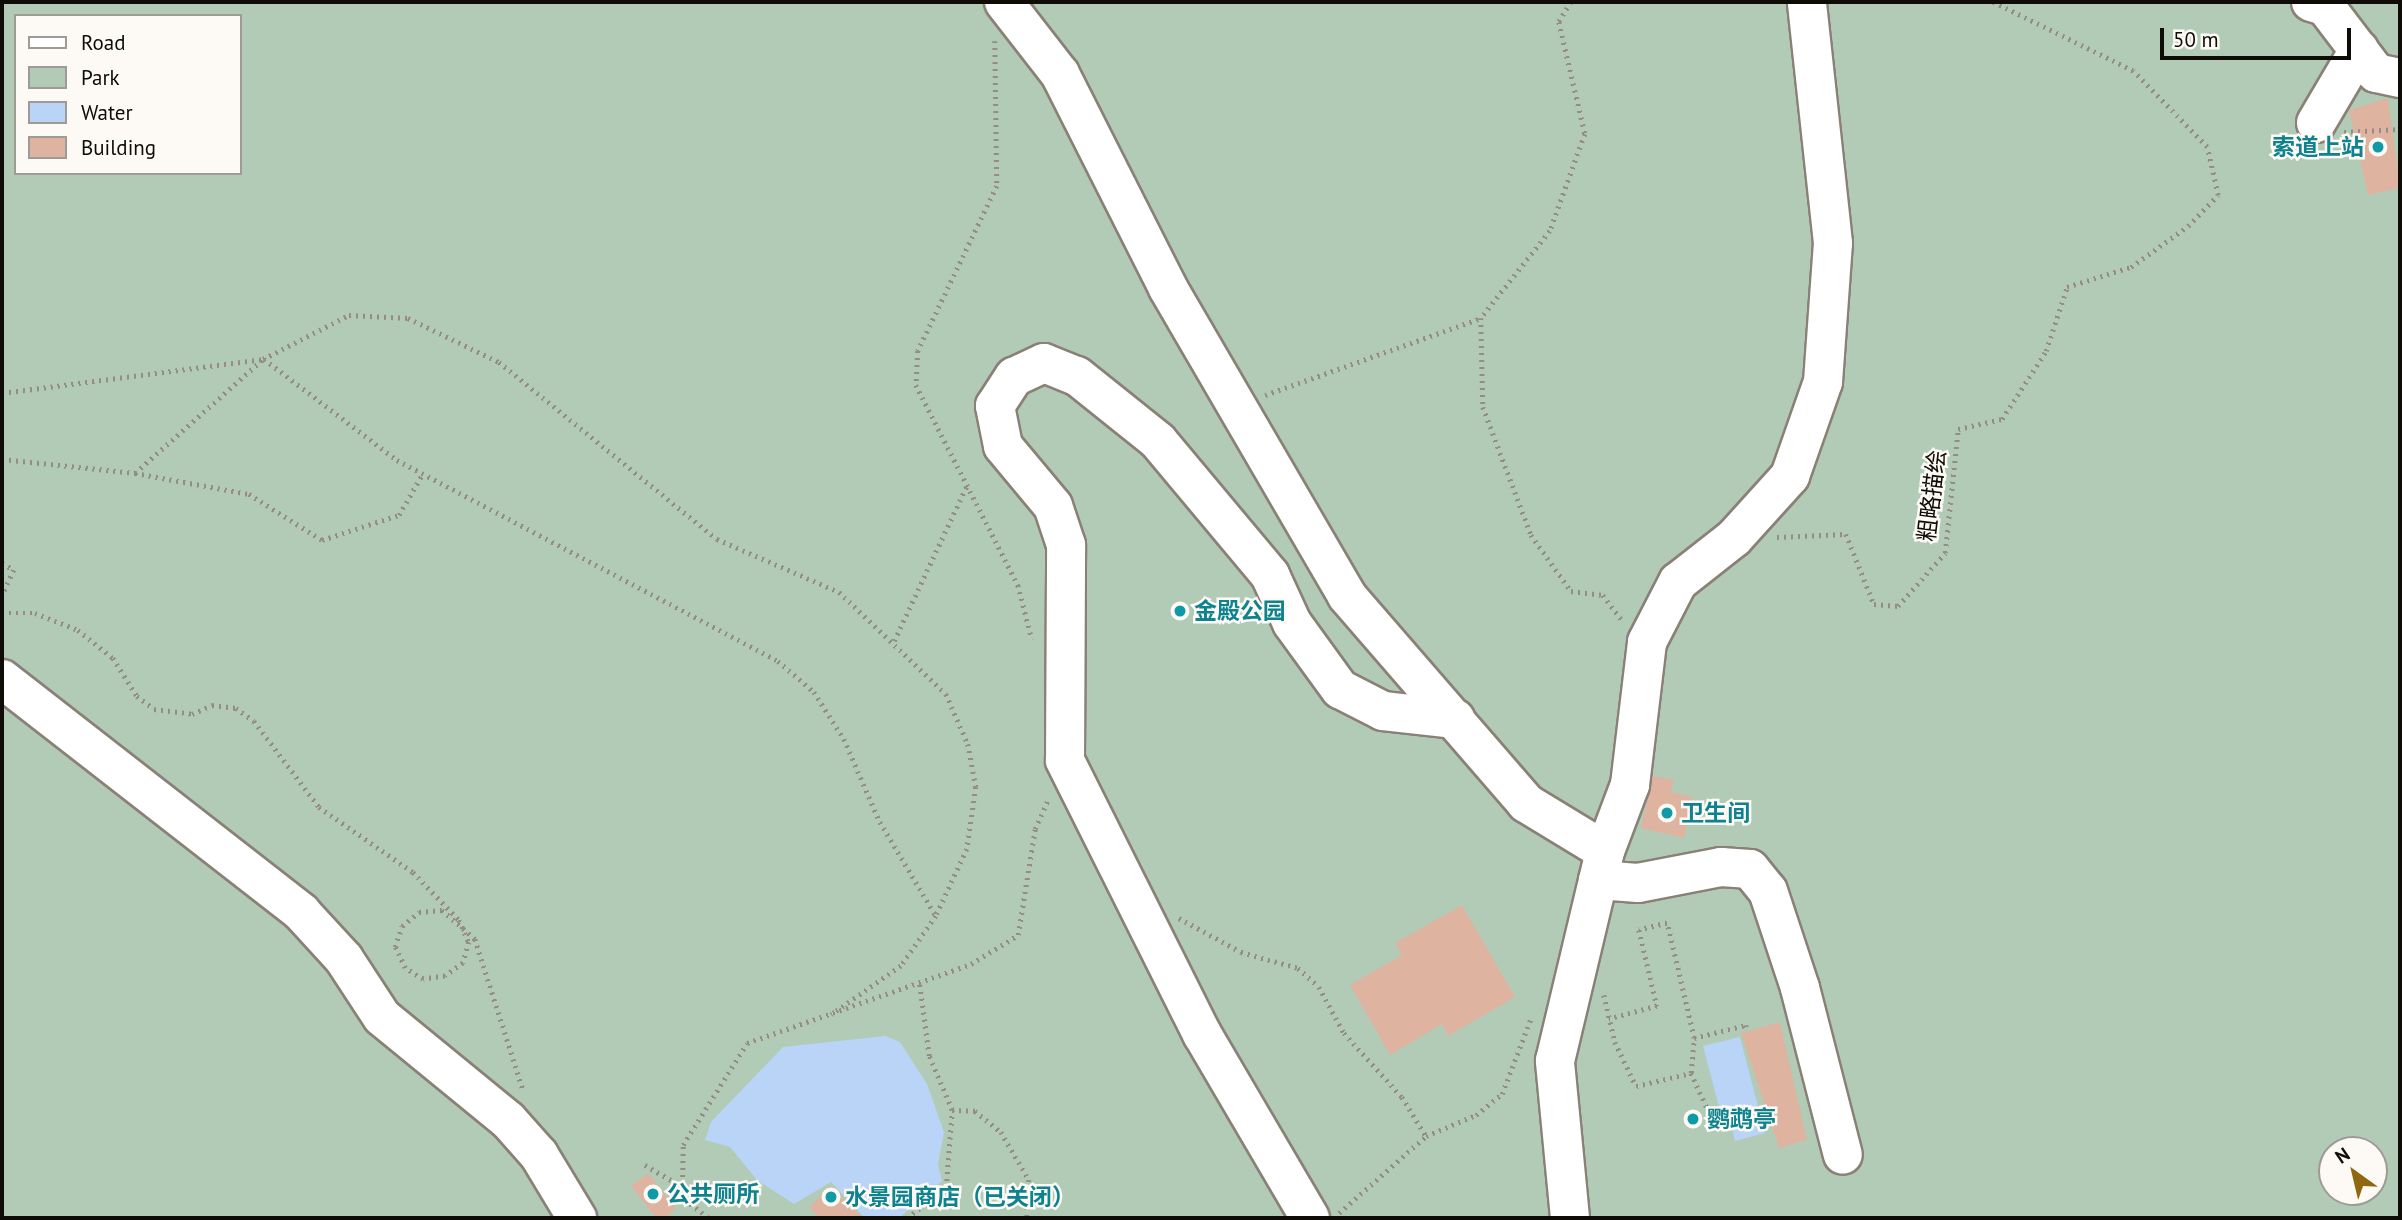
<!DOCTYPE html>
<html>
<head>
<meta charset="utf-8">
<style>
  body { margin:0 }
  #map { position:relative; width:2402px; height:1220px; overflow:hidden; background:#f6eadf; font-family:"PT Sans","Noto Sans SC",sans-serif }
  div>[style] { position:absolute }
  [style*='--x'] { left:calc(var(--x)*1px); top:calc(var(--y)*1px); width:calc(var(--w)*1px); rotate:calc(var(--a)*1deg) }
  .green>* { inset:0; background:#b1cbb7 }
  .water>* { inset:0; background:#b9d4f7 }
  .building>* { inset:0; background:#deb4a0 }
  .path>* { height:4.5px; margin-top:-2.25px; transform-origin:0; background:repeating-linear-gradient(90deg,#958d85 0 2px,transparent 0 7px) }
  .roads { filter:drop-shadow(2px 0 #8b8076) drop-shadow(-2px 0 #8b8076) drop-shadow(0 2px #8b8076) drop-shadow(0 -2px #8b8076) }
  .minor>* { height:38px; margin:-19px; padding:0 19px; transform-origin:19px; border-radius:19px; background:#fff }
  .path-bridge>* { height:4.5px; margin-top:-2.25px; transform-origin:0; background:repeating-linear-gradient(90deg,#958d85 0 2px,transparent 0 7px) }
  .dots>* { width:19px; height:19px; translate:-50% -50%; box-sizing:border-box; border:4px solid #fdf9f4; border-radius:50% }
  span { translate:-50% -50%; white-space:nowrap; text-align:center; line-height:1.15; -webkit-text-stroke:5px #fdf9f4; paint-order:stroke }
  .culture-label { font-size:23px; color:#0d838f; font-weight:700 }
  .right { translate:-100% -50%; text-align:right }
  .left { translate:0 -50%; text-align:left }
  .street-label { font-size:23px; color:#0f0b07 }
  .frame { position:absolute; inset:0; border:4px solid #0f0b07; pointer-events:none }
  .legend { position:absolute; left:14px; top:14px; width:228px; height:161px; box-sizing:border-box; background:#fdf9f4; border:2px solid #9e9a95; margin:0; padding:9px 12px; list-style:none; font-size:21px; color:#0f0b07 }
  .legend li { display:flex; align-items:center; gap:14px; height:35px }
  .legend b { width:35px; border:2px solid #9e9a95 }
  .north { position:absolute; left:2318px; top:1136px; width:70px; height:70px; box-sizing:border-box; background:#fdf9f4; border:2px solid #9e9a95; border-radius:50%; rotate:326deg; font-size:19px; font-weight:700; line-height:28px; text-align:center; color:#0f0b07 }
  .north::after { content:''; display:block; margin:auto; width:24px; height:32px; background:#90680f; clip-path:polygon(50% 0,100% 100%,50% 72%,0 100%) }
  .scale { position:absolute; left:2160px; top:28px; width:191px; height:32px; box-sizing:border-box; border:4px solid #0f0b07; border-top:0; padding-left:9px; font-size:21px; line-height:24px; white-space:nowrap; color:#0f0b07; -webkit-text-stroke:5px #fdf9f4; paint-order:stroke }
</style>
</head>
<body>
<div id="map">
  <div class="green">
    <div style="clip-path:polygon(evenodd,2px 2px,2400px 2px,2400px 1218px,2px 1218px,2px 2px,16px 16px,240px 16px,240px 173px,16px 173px,16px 16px,2px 2px,2332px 1150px,2374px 1150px,2374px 1192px,2332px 1192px,2332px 1150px)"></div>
  </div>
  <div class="water">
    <div style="clip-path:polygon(885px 1036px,900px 1042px,927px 1084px,944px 1132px,938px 1165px,942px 1181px,899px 1218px,865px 1218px,831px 1182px,794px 1204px,757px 1180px,730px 1147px,705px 1140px,711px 1122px,783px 1047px)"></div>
    <div style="clip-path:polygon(1740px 1037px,1765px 1133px,1735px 1141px,1730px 1120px,1723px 1122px,1703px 1046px)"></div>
  </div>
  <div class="building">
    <div style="clip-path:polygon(2388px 98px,2400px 188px,2368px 195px,2349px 110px)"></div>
    <div style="clip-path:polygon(1653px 776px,1674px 780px,1671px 792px,1693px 797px,1684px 838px,1641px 828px)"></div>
    <div style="clip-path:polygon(1462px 905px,1515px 997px,1448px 1036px,1442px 1024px,1390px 1055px,1350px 985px,1402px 955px,1395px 943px)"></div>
    <div style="clip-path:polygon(1780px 1022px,1807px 1140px,1779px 1148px,1741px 1033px)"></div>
    <div style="clip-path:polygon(648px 1173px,676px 1209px,664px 1218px,656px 1218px,631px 1186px)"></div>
    <div style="clip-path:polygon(830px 1186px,863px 1218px,820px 1218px,809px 1208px)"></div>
  </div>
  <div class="path">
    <div style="--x:1571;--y:2;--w:23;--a:121"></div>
    <div style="--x:1559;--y:22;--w:115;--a:76.9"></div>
    <div style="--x:1585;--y:134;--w:103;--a:109.8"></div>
    <div style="--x:1550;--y:231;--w:111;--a:128.4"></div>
    <div style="--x:1481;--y:318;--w:89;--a:88.7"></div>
    <div style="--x:1483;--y:407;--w:137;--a:69.4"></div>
    <div style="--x:1531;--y:535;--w:69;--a:54.5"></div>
    <div style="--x:1571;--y:591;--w:32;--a:7"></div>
    <div style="--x:1603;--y:595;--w:34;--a:53"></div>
    <div style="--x:995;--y:41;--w:145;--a:89.2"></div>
    <div style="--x:997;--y:186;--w:183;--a:115.6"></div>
    <div style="--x:918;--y:351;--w:34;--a:93"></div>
    <div style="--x:916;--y:385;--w:225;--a:63"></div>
    <div style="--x:1018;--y:585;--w:56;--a:75.5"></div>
    <div style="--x:2344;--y:132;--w:56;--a:-3.1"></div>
    <div style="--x:264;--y:359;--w:167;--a:37.2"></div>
    <div style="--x:397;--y:460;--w:431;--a:27.8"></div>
    <div style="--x:778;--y:661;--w:48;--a:40.7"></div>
    <div style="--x:814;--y:692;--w:56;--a:57.4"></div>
    <div style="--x:844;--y:739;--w:90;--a:66.6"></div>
    <div style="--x:880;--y:822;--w:109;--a:59.2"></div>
    <div style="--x:2;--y:393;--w:263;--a:-7.4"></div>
    <div style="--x:263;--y:359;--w:97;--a:-27.1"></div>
    <div style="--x:349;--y:315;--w:59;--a:2.9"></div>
    <div style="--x:408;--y:318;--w:101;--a:25.8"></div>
    <div style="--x:499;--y:362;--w:281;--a:39.1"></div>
    <div style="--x:717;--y:539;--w:133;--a:23.5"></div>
    <div style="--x:839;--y:592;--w:148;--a:43.6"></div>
    <div style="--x:946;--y:694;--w:55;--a:66.3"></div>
    <div style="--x:968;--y:744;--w:44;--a:79.5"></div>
    <div style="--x:976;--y:787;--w:63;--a:98.3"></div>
    <div style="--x:967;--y:849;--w:74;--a:114.8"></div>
    <div style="--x:936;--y:916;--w:61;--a:125"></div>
    <div style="--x:901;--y:966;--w:85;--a:145"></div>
    <div style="--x:1265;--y:395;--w:229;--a:-19.6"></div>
    <div style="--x:2;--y:459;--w:134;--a:6"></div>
    <div style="--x:135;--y:473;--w:171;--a:-41.7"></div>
    <div style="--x:135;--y:473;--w:116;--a:10.4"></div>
    <div style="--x:249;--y:494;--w:86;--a:32.2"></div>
    <div style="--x:322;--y:540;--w:81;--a:-18"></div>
    <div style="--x:399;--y:515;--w:48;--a:-60.3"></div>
    <div style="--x:1777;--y:537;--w:69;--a:-2.5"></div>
    <div style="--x:1846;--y:534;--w:75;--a:68.2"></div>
    <div style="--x:1874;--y:604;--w:24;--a:5"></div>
    <div style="--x:1898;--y:606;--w:71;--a:-48.4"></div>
    <div style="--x:1945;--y:553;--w:125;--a:-84"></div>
    <div style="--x:1958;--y:429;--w:45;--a:-12.8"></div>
    <div style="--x:2002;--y:419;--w:81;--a:-57.1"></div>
    <div style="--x:2046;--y:351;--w:67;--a:-71.8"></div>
    <div style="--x:2067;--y:287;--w:67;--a:-17.4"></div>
    <div style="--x:2131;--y:267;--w:70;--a:-35.7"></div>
    <div style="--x:2188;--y:226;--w:43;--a:-45.9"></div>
    <div style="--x:2218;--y:195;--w:49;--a:-102.9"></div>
    <div style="--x:2207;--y:147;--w:106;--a:-134.2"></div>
    <div style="--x:2133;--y:71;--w:156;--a:-153.8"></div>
    <div style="--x:2;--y:563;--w:14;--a:30"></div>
    <div style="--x:14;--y:570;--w:29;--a:115"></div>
    <div style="--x:2;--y:613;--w:33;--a:0"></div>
    <div style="--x:35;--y:613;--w:46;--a:21.6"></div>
    <div style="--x:78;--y:630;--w:45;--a:38.7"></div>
    <div style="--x:113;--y:658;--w:45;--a:57.7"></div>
    <div style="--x:137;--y:696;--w:21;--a:37"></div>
    <div style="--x:154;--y:709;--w:38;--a:7"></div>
    <div style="--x:192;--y:714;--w:22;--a:-24"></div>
    <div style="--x:212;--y:705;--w:24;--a:7"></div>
    <div style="--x:236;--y:708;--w:22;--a:36"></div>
    <div style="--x:254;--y:721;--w:108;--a:52.9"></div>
    <div style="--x:319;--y:807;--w:114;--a:34.7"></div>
    <div style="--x:413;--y:872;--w:66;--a:46.2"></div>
    <div style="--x:459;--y:920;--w:24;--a:66"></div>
    <div style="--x:469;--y:942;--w:22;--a:106"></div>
    <div style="--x:463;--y:963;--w:22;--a:144"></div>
    <div style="--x:445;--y:976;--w:22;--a:172"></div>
    <div style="--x:423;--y:979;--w:21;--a:-149"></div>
    <div style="--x:894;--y:641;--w:172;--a:-64.9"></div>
    <div style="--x:1179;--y:918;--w:71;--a:28.7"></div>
    <div style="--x:1241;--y:952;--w:59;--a:15.7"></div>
    <div style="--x:1298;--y:968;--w:28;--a:42"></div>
    <div style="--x:1319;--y:987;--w:52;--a:61.5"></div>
    <div style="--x:1344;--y:1033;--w:86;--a:47.8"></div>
    <div style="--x:1402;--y:1097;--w:46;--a:58.4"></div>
    <div style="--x:475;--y:939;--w:157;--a:72.3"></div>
    <div style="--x:1604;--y:995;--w:48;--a:76.8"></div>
    <div style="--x:1615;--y:1042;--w:49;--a:64.5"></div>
    <div style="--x:1636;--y:1086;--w:57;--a:-13.3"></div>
    <div style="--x:1691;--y:1073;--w:35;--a:-85"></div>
    <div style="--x:1694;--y:1038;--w:118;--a:-103.2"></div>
    <div style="--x:1667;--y:923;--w:29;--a:166"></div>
    <div style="--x:1639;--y:930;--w:78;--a:76.7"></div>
    <div style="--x:1657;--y:1006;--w:50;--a:164.8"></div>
    <div style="--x:1694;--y:1038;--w:54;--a:-14"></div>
    <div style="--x:1746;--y:1025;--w:6;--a:81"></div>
    <div style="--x:1691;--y:1073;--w:55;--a:65.3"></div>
    <div style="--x:952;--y:1110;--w:23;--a:2"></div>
    <div style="--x:975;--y:1111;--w:33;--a:39"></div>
    <div style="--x:1001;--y:1132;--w:56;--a:59.7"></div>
    <div style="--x:1029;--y:1180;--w:38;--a:93"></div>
    <div style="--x:645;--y:1165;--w:38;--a:30"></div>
    <div style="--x:1339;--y:1213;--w:116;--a:-41.5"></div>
    <div style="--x:1426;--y:1136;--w:54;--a:-22.8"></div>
    <div style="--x:1476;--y:1115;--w:33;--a:-39"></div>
    <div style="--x:1502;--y:1094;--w:81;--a:-69.1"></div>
    <div style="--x:708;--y:1218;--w:33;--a:-142"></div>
    <div style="--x:682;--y:1198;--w:53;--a:-88.9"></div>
    <div style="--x:683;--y:1145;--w:120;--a:-57.9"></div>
    <div style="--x:747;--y:1043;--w:238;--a:-19.4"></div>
    <div style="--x:971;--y:964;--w:55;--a:-31.7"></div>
    <div style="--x:1018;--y:935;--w:107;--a:-80.9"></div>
    <div style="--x:1035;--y:829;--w:34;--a:-66"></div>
    <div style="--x:907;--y:1218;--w:49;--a:-37.6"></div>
    <div style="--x:946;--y:1188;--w:78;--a:-85.6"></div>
    <div style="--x:952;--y:1110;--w:59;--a:-113.1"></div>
    <div style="--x:929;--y:1056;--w:76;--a:-97.6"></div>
  </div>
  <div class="roads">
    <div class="minor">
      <div style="--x:1004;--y:2;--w:91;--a:52.1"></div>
      <div style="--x:1060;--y:74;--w:240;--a:63.2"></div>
      <div style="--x:1168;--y:288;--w:356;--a:59.8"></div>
      <div style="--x:1347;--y:596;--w:274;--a:49.1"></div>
      <div style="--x:1526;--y:803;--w:92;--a:31.3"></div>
      <div style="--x:2311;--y:2;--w:15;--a:16"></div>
      <div style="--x:2325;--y:6;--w:84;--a:52.7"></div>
      <div style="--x:2376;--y:73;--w:25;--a:12"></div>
      <div style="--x:2316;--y:123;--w:85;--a:-59.5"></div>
      <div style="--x:2;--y:679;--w:379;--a:37.9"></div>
      <div style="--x:301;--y:912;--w:64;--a:47.5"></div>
      <div style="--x:344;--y:959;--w:69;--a:56.8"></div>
      <div style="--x:382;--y:1017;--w:163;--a:39.3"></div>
      <div style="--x:508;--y:1120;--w:47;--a:48.5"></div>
      <div style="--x:539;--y:1155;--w:74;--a:58.9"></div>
      <div style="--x:1598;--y:880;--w:40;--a:4.3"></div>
      <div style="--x:1638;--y:883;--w:85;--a:-10.9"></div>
      <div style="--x:1721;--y:867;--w:29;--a:4"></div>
      <div style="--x:1750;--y:869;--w:28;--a:51"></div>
      <div style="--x:1768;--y:891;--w:102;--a:71.7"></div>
      <div style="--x:1800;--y:988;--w:172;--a:75.6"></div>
      <div style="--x:1310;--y:1218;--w:213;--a:-120.4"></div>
      <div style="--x:1202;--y:1034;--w:306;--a:-116.6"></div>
      <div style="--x:1065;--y:760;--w:215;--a:-89.7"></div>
      <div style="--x:1066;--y:545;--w:41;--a:-108.4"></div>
      <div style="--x:1053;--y:506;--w:78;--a:-129.8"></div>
      <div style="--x:1003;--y:446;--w:41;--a:-101.3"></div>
      <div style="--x:995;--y:406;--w:35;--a:-57"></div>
      <div style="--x:1014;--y:377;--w:33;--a:-25"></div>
      <div style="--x:1044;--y:363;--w:35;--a:22"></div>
      <div style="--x:1077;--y:376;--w:104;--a:38.7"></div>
      <div style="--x:1158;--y:441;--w:175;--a:50.1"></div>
      <div style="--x:1270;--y:575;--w:53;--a:65.4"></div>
      <div style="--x:1292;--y:623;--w:82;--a:54"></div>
      <div style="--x:1340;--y:689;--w:48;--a:27.1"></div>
      <div style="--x:1383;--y:711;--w:73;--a:6.3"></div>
      <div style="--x:1570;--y:1218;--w:158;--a:-95.5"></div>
      <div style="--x:1555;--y:1061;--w:216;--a:-76.6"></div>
      <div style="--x:1605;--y:851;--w:71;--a:-69.3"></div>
      <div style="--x:1630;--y:785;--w:144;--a:-83.2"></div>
      <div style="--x:1647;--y:642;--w:68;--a:-62.7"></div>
      <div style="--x:1678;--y:582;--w:71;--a:-38.2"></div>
      <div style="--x:1734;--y:538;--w:84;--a:-47.9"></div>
      <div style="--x:1790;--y:476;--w:100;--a:-70.7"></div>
      <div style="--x:1823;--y:382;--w:139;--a:-85.9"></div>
      <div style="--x:1833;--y:243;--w:242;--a:-96.2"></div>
    </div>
  </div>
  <div class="path-bridge">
    <div style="--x:405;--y:968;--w:23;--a:-115"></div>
    <div style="--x:395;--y:947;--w:22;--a:-72"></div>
    <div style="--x:402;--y:926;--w:22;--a:-39"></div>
    <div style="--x:419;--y:912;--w:23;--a:-5"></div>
    <div style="--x:442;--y:910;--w:44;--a:41.3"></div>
  </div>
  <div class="dots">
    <div style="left:2378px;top:147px;background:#0f9aa8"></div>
    <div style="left:1180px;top:611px;background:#0f9aa8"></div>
    <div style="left:1667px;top:813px;background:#0f9aa8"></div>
    <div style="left:1693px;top:1119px;background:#0f9aa8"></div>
    <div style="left:653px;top:1194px;background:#0f9aa8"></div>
    <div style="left:831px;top:1197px;background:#0f9aa8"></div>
  </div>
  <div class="culture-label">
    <span class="right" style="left:2364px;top:147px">索道上站</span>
    <span class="left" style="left:1194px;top:611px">金殿公园</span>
    <span class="left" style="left:1681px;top:813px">卫生间</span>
    <span class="left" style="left:1707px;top:1119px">鹦鹉亭</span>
    <span class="left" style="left:667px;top:1194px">公共厕所</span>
    <span class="left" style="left:845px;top:1197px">水景园商店（已关闭）</span>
  </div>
  <div class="street-label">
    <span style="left:1932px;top:496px;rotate:-83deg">粗略描绘</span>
  </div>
  <div class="frame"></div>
  <ul class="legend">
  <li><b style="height:9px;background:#fff"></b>Road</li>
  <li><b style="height:19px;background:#b1cbb7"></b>Park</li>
  <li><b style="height:19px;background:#b9d4f7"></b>Water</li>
  <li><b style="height:19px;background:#deb4a0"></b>Building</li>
  </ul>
  <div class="north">N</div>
  <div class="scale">50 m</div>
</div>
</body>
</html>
